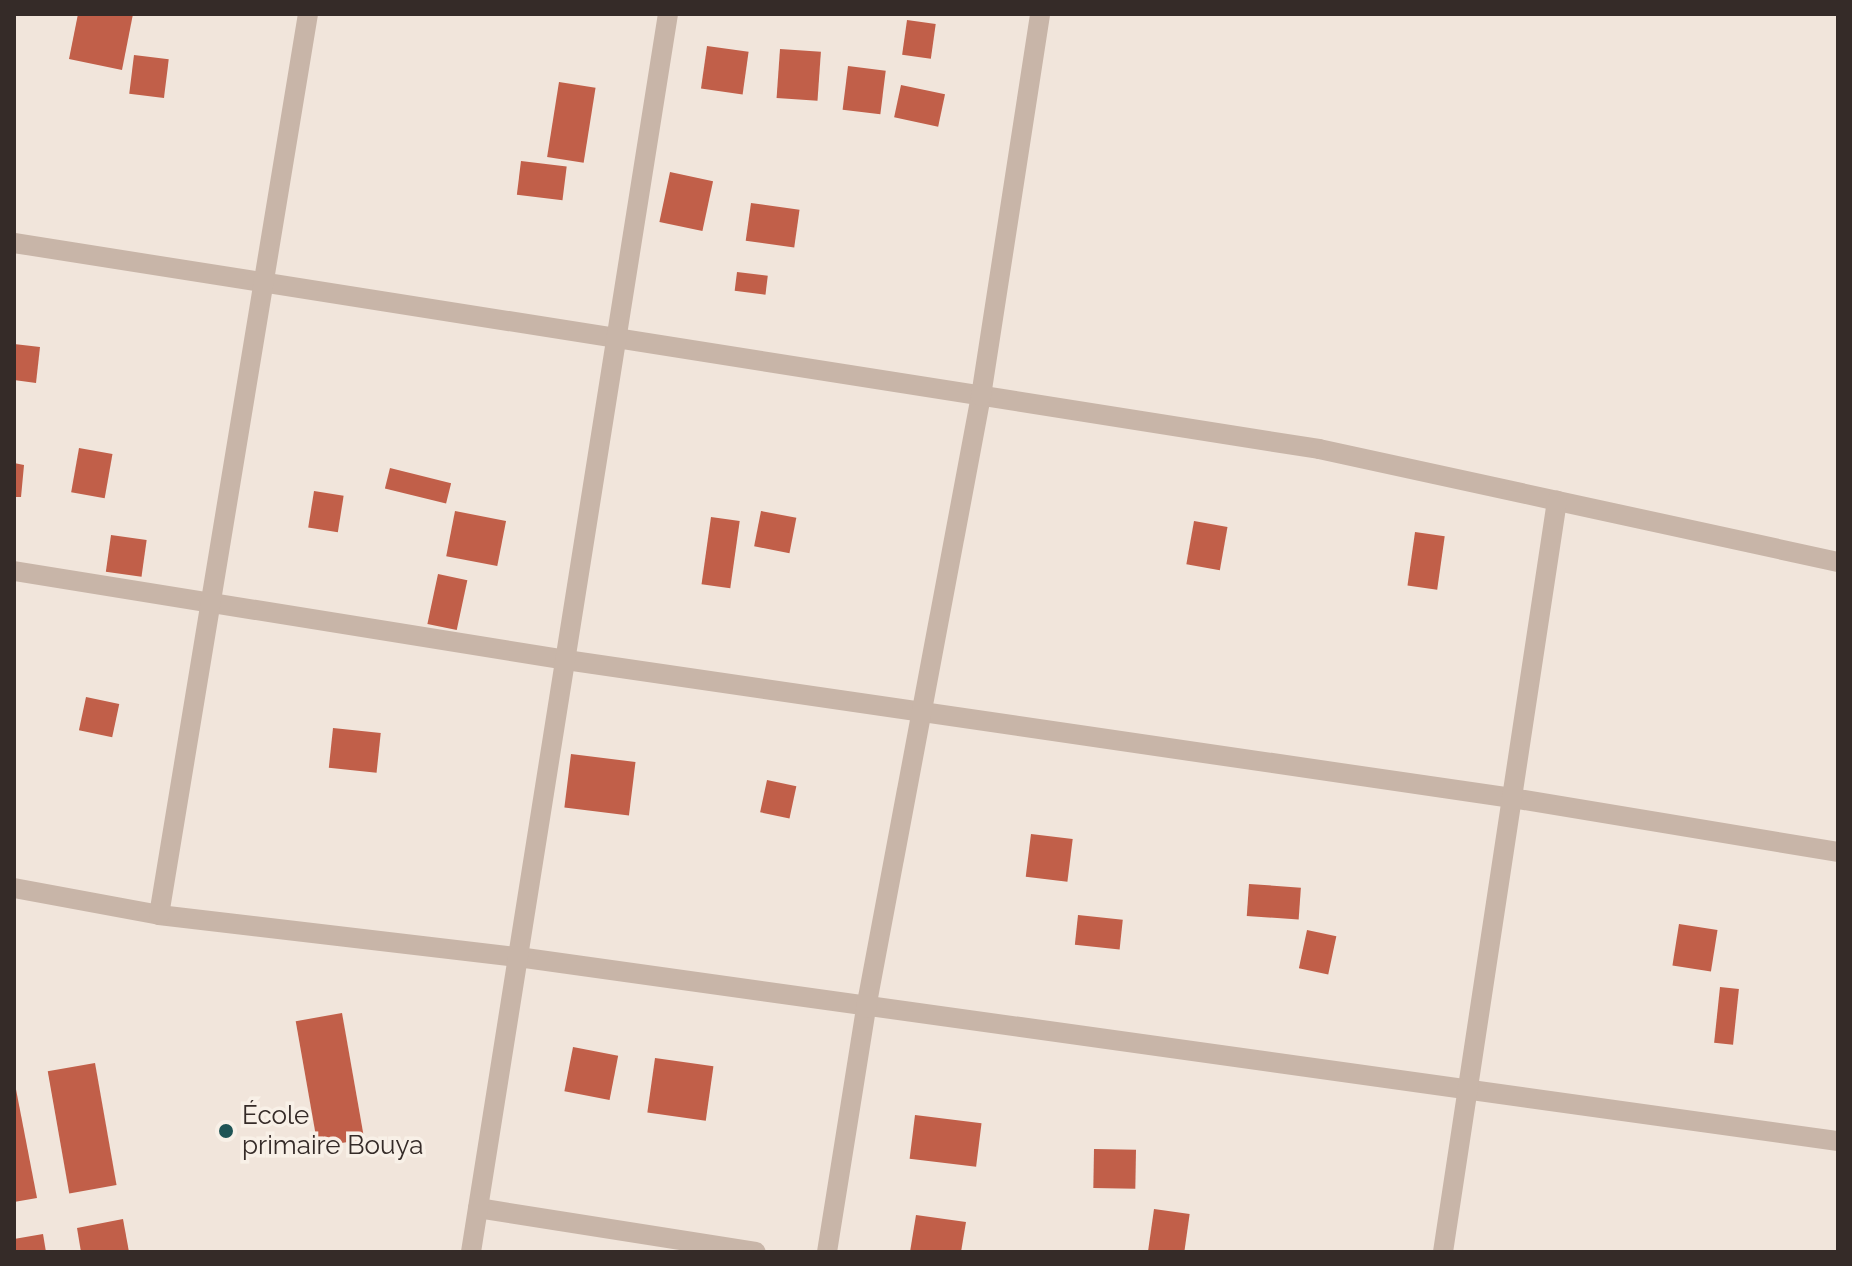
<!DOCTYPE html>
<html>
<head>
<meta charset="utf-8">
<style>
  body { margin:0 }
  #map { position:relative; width:1852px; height:1266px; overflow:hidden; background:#f1e5db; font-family:Raleway,sans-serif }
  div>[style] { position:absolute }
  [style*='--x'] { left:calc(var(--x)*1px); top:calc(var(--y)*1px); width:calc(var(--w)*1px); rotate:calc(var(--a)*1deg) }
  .building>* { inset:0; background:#c15f49; transform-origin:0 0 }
  .street>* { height:20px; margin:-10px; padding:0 10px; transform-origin:10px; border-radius:10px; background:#c8b5a8 }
  .dots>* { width:22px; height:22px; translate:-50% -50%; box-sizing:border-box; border:4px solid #f8f0e7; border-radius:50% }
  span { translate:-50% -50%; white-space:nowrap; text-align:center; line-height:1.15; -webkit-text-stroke:7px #f8f0e7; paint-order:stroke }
  .poi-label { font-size:26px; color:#352b28 }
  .left { translate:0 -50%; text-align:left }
  .frame { position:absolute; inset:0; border:16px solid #352b28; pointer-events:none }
</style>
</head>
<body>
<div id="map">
  <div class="building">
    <div style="clip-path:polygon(78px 14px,133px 14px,122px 70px,69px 59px)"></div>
    <div style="left:907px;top:20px;width:29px;height:35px;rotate:8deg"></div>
    <div style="left:707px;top:46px;width:42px;height:43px;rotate:8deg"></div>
    <div style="left:780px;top:49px;width:41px;height:49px;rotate:4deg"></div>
    <div style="left:134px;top:55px;width:35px;height:39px;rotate:7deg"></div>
    <div style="left:848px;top:66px;width:38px;height:44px;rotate:7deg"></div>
    <div style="left:559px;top:82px;width:37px;height:76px;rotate:9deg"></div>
    <div style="left:901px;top:85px;width:45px;height:33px;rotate:12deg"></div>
    <div style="left:521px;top:161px;width:46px;height:34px;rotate:7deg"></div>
    <div style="left:670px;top:172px;width:44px;height:51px;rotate:12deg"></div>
    <div style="left:751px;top:203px;width:49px;height:38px;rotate:8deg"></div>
    <div style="left:737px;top:272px;width:31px;height:19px;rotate:7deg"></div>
    <div style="clip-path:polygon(14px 344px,40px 347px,36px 383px,14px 380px)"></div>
    <div style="left:79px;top:448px;width:34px;height:45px;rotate:10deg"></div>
    <div style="clip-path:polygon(14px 463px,24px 465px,21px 497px,14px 497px)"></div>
    <div style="left:390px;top:468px;width:63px;height:21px;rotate:14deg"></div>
    <div style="left:314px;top:491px;width:30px;height:37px;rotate:9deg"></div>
    <div style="left:455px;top:511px;width:52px;height:46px;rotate:11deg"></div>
    <div style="left:761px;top:511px;width:36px;height:36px;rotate:11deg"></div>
    <div style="left:711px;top:517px;width:29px;height:68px;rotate:8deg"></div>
    <div style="left:1194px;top:521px;width:34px;height:44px;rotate:10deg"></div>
    <div style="left:1415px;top:532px;width:30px;height:54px;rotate:8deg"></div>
    <div style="left:111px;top:535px;width:36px;height:37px;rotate:8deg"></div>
    <div style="left:438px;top:574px;width:30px;height:51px;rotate:12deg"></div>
    <div style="left:86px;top:697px;width:34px;height:34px;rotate:12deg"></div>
    <div style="left:333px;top:728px;width:48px;height:40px;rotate:6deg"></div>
    <div style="left:571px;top:754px;width:65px;height:54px;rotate:7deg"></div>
    <div style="left:767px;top:780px;width:30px;height:33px;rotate:12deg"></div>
    <div style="left:1031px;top:834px;width:42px;height:43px;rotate:7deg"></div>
    <div style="left:1249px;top:884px;width:52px;height:32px;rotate:4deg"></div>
    <div style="left:1078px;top:915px;width:45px;height:30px;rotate:6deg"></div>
    <div style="left:1679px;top:924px;width:39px;height:42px;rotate:9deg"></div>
    <div style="left:1307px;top:930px;width:30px;height:39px;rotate:12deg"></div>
    <div style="left:1720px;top:987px;width:19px;height:56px;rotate:6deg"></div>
    <div style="left:342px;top:1013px;width:128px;height:47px;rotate:80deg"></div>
    <div style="left:573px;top:1047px;width:46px;height:45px;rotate:11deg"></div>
    <div style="left:655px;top:1058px;width:59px;height:55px;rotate:8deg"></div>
    <div style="left:95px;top:1063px;width:124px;height:48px;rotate:80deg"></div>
    <div style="clip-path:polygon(14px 1079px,37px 1198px,14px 1202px)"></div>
    <div style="left:915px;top:1115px;width:67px;height:44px;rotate:7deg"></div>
    <div style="left:1094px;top:1149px;width:42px;height:39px;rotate:1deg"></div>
    <div style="left:1154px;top:1209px;width:36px;height:43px;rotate:8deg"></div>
    <div style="clip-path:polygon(916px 1215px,966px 1222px,961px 1252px,910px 1252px)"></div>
    <div style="clip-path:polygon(123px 1219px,129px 1252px,81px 1252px,77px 1228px)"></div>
    <div style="clip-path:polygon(43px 1234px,46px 1252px,14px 1252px,14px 1239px)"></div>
  </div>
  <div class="street">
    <div style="--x:14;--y:243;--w:1321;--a:8.97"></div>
    <div style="--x:1319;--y:449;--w:531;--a:12.28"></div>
    <div style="--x:14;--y:571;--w:559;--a:9.16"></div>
    <div style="--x:566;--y:660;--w:956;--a:8.3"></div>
    <div style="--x:1512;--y:798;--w:330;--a:9.4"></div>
    <div style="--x:14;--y:888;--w:147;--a:10.5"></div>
    <div style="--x:159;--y:915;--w:361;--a:6.7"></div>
    <div style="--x:518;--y:957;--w:1333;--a:7.94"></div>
    <div style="--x:159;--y:915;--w:913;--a:-80.61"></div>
    <div style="--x:478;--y:1208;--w:281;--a:9"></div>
    <div style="--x:471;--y:1252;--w:1254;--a:-80.96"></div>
    <div style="--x:827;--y:1252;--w:247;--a:-80.9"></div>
    <div style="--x:866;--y:1008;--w:623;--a:-79.36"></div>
    <div style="--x:981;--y:396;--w:387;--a:-81.2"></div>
    <div style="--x:1443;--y:1252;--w:760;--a:-81.37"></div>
  </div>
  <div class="dots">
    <div style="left:226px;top:1131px;background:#1f5455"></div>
  </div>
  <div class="poi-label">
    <span class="left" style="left:242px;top:1131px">École<br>primaire Bouya</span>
  </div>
  <div class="frame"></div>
</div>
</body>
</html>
